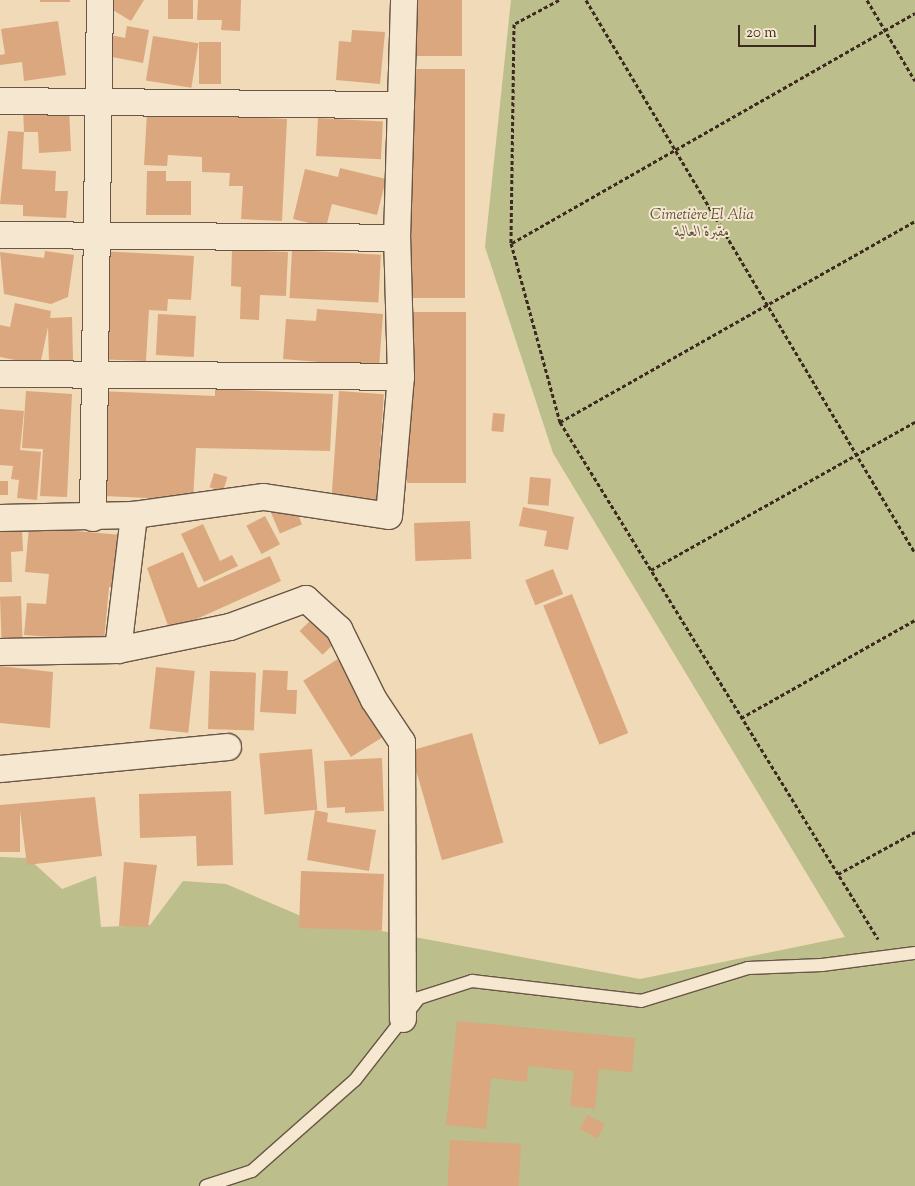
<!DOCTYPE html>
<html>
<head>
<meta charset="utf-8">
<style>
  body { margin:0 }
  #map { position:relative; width:915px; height:1186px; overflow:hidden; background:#f0dab7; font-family:"Sorts Mill Goudy",Amiri,serif }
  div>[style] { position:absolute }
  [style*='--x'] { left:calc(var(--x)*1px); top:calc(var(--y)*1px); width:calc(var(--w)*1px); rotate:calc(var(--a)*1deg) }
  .green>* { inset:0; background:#bcbe8c }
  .building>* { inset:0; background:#dba77f; transform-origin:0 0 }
  .path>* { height:3px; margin-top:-1.5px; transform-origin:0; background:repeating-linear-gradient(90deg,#3c2a20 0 4px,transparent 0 6.5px) }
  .roads { filter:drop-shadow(1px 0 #695646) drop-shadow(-1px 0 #695646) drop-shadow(0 1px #695646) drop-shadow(0 -1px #695646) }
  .service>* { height:12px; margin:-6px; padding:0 6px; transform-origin:6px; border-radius:6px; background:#f5e7d0 }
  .minor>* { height:26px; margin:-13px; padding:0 13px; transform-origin:13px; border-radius:13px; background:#f5e7d0 }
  span { translate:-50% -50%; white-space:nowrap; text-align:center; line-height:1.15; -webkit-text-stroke:4px #f5e7d0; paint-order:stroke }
  .park-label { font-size:15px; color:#5c4f3b; font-style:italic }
  .scale { position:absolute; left:738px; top:25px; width:78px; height:22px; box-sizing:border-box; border:2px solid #3c2a20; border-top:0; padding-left:6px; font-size:15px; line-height:18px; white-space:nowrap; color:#3c2a20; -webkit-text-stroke:4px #f5e7d0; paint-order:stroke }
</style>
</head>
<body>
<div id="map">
  <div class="green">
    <div style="clip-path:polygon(511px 0,915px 0,915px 1186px,0 1186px,0 857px,28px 858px,62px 889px,96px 876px,101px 927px,150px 925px,183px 881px,226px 884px,301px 916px,640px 979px,845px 937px,553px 453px,485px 247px)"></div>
  </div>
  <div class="building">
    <div style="left:40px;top:0;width:30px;height:2px"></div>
    <div style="clip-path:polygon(106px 0,144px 0,131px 21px,103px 4px)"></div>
    <div style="left:168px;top:0;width:25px;height:19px"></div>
    <div style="clip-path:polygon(198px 0,241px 0,240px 31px,221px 30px,222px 20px,197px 20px)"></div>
    <div style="left:411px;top:0;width:51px;height:56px"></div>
    <div style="clip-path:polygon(58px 21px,66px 75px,24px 81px,22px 62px,0 65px,0 55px,5px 54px,1px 29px)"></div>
    <div style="clip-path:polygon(127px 26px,149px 30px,143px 63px,97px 54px,101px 33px,125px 38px)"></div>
    <div style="clip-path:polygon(352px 30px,385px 32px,380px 84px,336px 80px,339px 41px,351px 42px)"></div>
    <div style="left:153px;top:36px;width:46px;height:45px;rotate:9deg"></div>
    <div style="left:199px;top:42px;width:22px;height:42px"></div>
    <div style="left:405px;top:69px;width:60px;height:229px"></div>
    <div style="clip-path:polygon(69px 107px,71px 151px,39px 153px,38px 132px,24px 132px,23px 109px)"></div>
    <div style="clip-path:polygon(147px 113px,287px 119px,282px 221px,241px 219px,243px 186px,229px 186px,230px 173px,202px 172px,202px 157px,168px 155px,167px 166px,144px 165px)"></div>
    <div style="left:318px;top:118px;width:65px;height:38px;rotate:3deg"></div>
    <div style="clip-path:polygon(8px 131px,24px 132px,22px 169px,56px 171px,55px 191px,68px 191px,66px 218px,23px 216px,23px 205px,0 204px)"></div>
    <div style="clip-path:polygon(340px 168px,386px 179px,377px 215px,332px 204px,326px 227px,293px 219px,305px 169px,338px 177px)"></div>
    <div style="clip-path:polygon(147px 171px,166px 171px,166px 181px,191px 181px,191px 215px,146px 215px)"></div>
    <div style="clip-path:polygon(232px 250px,288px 252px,286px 296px,260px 295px,259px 320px,240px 319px,241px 287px,231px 286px)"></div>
    <div style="left:292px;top:250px;width:89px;height:48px;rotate:3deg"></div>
    <div style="clip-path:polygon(45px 251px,74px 255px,68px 297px,51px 304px,4px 294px,0 252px,44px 258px)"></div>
    <div style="clip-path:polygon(100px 251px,194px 256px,191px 300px,168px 299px,167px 311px,149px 310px,146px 361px,94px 359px)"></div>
    <div style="clip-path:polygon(15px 303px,51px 311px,50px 318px,72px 317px,73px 360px,49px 361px,48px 327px,40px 365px,0 357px,0 325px,10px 327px)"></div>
    <div style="clip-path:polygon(317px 309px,383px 314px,379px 367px,283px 359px,286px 319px,316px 321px)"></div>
    <div style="left:466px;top:312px;width:171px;height:59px;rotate:90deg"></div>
    <div style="left:158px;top:314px;width:38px;height:41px;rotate:3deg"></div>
    <div style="clip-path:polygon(215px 389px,333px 394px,330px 451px,196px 448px,193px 500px,104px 496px,99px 391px,215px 396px)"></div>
    <div style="clip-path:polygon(26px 391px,72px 394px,67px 497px,40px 496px,43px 449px,22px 448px)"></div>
    <div style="left:339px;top:391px;width:45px;height:110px;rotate:4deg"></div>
    <div style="clip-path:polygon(0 409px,24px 411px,20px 450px,41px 452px,37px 500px,17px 498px,19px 480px,11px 479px,13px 466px,0 465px)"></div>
    <div style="left:493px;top:413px;width:12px;height:18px;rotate:5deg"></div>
    <div style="left:214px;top:473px;width:14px;height:15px;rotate:17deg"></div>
    <div style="left:530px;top:477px;width:21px;height:27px;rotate:5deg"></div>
    <div style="left:0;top:481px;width:8px;height:14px"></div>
    <div style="left:293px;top:503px;width:23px;height:24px;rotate:67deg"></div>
    <div style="clip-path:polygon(523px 507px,574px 517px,568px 550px,544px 546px,547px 531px,519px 526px)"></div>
    <div style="left:265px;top:516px;width:32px;height:21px;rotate:62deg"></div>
    <div style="left:470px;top:521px;width:38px;height:56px;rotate:88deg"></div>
    <div style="clip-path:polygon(203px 524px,220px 561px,232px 555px,238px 566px,204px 582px,181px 534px)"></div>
    <div style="clip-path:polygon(29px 527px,122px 535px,118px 587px,109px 587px,104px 641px,24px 635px,27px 603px,46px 604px,49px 574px,25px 572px)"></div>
    <div style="clip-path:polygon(22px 530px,23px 551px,11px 552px,12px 582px,0 582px,0 531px)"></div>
    <div style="clip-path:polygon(183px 552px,198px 588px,270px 556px,281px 581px,170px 631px,147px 568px)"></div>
    <div style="left:553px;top:569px;width:27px;height:30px;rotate:68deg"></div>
    <div style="left:572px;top:594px;width:150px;height:31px;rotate:68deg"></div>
    <div style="left:21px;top:596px;width:48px;height:21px;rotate:88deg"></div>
    <div style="left:314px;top:617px;width:33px;height:20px;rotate:46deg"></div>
    <div style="left:338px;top:659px;width:90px;height:41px;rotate:58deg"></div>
    <div style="clip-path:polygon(0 666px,53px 672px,50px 728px,0 723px)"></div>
    <div style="left:156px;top:667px;width:39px;height:62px;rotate:6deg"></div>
    <div style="clip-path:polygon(263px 670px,288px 671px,287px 690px,297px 690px,296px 714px,260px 712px)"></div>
    <div style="left:210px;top:671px;width:46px;height:58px;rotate:2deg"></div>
    <div style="left:472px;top:733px;width:114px;height:64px;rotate:74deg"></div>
    <div style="left:312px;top:749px;width:61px;height:53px;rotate:85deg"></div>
    <div style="clip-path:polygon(382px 758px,384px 811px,345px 813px,345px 807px,327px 808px,324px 761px)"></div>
    <div style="clip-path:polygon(231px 791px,233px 865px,197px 866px,196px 836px,140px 838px,139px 794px)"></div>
    <div style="clip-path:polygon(95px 797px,102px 856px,27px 865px,20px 811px,20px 852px,0 852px,0 805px)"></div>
    <div style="clip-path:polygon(315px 810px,328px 813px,327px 822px,376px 830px,369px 871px,307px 860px)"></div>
    <div style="clip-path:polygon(124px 862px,157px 865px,148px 927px,119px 926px)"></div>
    <div style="left:301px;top:871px;width:83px;height:57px;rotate:2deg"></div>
    <div style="clip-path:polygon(457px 1021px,635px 1038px,632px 1072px,599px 1069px,595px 1109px,570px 1106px,574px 1071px,528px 1066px,527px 1082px,491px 1078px,486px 1129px,446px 1125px)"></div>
    <div style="left:587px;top:1115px;width:20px;height:16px;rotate:27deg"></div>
    <div style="left:450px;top:1140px;width:71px;height:46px;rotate:3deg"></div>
  </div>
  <div class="path">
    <div style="--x:559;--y:0;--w:51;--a:151.9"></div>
    <div style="--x:514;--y:24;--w:219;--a:90.8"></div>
    <div style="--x:511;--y:243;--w:186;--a:74.7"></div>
    <div style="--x:560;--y:422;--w:607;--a:58.4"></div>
    <div style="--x:586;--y:0;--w:643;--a:59.25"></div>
    <div style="--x:867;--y:0;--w:94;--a:59.3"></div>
    <div style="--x:512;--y:243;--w:464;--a:-29.7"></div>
    <div style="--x:560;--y:422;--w:408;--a:-29.5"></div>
    <div style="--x:651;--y:570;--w:303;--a:-29.3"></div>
    <div style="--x:741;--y:718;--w:200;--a:-29.4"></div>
    <div style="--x:838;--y:874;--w:88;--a:-28.6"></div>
  </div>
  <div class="roads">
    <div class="service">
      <div style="--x:206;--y:1186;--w:48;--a:-18.1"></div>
      <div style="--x:252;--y:1171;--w:137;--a:-41.5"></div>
      <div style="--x:355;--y:1080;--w:104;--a:-52"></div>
      <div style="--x:419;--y:998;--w:56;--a:-17.8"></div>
      <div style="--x:472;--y:981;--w:170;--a:6.7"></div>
      <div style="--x:641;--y:1001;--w:112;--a:-17.1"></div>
      <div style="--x:748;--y:968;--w:74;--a:-2.3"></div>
      <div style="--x:822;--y:965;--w:94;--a:-7.4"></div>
    </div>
    <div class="minor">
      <div style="--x:0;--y:101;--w:401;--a:0.6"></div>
      <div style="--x:0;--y:235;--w:397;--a:0.4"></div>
      <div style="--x:0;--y:374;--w:401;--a:0.4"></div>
      <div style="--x:0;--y:518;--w:134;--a:-1.3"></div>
      <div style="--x:134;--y:515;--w:131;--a:-7.9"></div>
      <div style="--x:264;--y:497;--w:126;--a:8.6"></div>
      <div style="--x:389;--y:516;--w:140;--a:-85.1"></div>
      <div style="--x:401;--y:377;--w:139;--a:-91.6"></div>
      <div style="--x:397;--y:238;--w:238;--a:-88.3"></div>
      <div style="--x:93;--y:518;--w:518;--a:-89.23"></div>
      <div style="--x:118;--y:650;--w:136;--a:-83.2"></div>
      <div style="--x:0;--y:652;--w:118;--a:-1"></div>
      <div style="--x:118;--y:650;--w:114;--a:-11.6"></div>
      <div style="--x:230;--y:627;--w:81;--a:-20.2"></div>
      <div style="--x:306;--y:599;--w:45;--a:42.3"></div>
      <div style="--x:339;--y:629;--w:79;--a:63.8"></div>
      <div style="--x:374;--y:700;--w:50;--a:56.3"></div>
      <div style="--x:402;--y:742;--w:277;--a:89.8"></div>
      <div style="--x:0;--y:769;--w:229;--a:-5.5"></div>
    </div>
  </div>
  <div class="park-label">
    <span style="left:702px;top:224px">Cimetière El Alia<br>مقبرة العالية</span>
  </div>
  <div class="scale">20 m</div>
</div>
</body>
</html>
